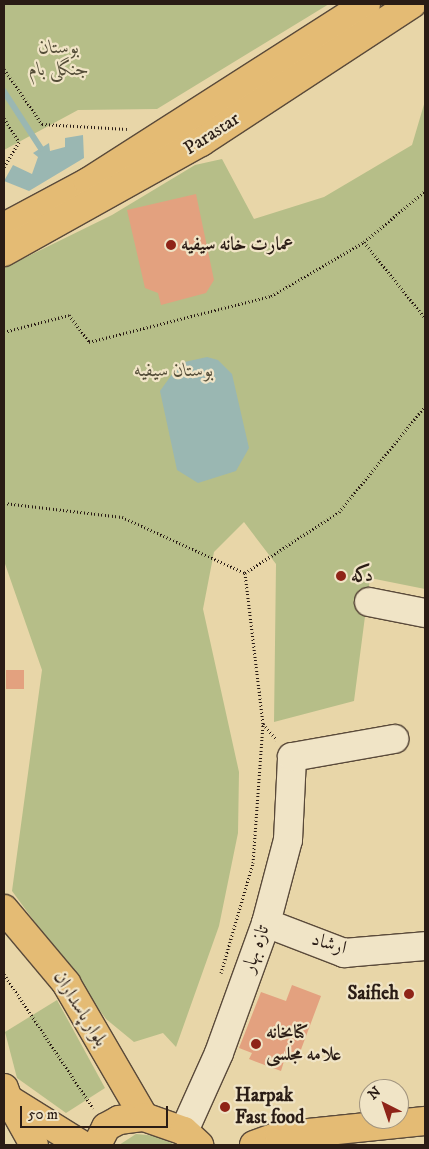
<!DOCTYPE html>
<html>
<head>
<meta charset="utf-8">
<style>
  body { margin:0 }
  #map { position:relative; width:429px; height:1149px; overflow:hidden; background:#e8d6a8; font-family:"IM FELL DW Pica",Amiri,serif }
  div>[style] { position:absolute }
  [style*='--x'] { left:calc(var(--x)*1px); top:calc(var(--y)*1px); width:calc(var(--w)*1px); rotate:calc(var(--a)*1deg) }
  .green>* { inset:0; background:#b6be88 }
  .water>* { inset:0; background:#9ab7b2 }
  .stream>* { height:5.5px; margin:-2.75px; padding:0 2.75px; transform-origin:2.75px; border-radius:2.75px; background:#9ab7b2 }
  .building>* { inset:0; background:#e3a17f; transform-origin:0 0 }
  .path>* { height:3px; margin-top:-1.5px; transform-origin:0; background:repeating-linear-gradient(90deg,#2a1c15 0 1px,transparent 0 3.5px) }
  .roads { filter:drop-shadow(1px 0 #5a4a3a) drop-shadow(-1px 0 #5a4a3a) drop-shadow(0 1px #5a4a3a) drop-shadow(0 -1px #5a4a3a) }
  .minor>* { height:28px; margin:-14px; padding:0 14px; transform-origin:14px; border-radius:14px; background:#f0e4c6 }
  .major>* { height:28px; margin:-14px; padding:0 14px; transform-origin:14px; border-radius:14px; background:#e4bb74 }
  .dots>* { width:14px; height:14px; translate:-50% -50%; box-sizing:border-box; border:2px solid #f0e4c6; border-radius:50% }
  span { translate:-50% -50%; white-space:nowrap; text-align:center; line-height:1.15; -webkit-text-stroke:4.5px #f0e4c6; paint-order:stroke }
  .park-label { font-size:19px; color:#544d38; font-style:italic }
  .street-label { font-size:19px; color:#2a1c15 }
  .poi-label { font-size:19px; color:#2a1c15; font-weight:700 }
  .left { translate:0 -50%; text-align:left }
  .right { translate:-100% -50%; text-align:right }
  .frame { position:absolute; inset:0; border:5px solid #2a1c15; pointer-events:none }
  .north { position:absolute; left:359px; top:1079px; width:50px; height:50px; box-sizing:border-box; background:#f0e4c6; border:1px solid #a1947f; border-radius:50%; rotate:319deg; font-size:14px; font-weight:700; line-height:20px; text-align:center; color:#2a1c15 }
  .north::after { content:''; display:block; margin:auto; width:18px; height:22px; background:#8f2418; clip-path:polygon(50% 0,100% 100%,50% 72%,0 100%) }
  .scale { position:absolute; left:20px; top:1106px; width:148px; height:22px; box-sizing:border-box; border:2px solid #2a1c15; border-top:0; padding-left:6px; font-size:15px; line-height:18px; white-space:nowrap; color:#2a1c15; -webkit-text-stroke:4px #f0e4c6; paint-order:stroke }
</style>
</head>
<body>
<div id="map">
  <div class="green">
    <div style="clip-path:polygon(4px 4px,329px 4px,157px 109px,78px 110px,4px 150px)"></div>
    <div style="clip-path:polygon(425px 101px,425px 589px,370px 578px,354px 701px,274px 722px,276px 564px,244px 522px,214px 552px,203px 609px,239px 772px,238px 833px,219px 926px,176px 1047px,163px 1033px,134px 1042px,106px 1019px,12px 891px,42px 670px,4px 561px,4px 268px,112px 215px,195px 165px,222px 159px,254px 219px,324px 197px,412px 145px)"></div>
    <div style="clip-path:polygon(57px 1000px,105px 1088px,66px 1113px,17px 1078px,5px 1032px)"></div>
    <div style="clip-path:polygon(136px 1134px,157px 1136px,175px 1145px,119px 1145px)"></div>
  </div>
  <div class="water">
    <div style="clip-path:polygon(83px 135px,84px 158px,29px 191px,4px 181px,13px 165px,32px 174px,38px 157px,33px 153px,49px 143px,50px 151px,65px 147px,65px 138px)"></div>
    <div style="clip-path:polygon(207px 357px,218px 360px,232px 374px,249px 448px,236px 471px,198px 483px,177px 470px,160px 391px,180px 363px)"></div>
  </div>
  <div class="stream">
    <div style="--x:4;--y:91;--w:68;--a:57"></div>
  </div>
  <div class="building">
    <div style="clip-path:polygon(196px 194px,214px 280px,206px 293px,161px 305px,158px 293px,145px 288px,127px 210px)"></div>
    <div style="left:24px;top:670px;width:19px;height:18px;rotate:90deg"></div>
    <div style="clip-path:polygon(292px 985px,321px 996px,296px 1063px,285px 1058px,281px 1071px,249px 1059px,252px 1053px,239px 1048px,261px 992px,286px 1001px)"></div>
  </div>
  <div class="path">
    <div style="--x:4;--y:69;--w:67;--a:55.4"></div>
    <div style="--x:42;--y:124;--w:85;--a:3.4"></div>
    <div style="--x:4;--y:118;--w:28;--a:58"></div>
    <div style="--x:19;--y:142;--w:29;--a:121"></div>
    <div style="--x:364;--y:242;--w:97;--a:51.2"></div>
    <div style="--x:4;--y:332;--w:67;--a:-14.7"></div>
    <div style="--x:69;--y:315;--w:34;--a:53"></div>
    <div style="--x:89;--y:342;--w:188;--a:-14.2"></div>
    <div style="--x:271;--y:296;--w:108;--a:-30.1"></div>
    <div style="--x:364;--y:242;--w:80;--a:-39.9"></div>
    <div style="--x:4;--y:503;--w:119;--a:6.8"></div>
    <div style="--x:122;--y:517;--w:135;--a:24.5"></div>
    <div style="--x:245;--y:573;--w:112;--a:-33"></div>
    <div style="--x:339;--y:512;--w:136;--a:-50.9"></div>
    <div style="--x:245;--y:573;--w:152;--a:83.2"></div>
    <div style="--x:263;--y:724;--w:21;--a:49"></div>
    <div style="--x:221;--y:973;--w:115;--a:-73.8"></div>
    <div style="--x:253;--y:863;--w:139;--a:-85.9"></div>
    <div style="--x:4;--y:974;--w:161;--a:56.4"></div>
  </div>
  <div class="roads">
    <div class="minor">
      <div style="--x:369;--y:602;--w:57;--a:11.1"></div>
      <div style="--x:266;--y:923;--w:84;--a:21"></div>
      <div style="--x:344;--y:953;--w:81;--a:-4.9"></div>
      <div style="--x:184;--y:1131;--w:85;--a:-65.8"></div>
      <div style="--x:219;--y:1053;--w:138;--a:-70.1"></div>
      <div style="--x:266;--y:923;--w:86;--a:-75.2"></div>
      <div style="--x:288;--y:840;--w:83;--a:-87.2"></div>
      <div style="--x:292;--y:757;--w:104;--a:-10"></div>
    </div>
    <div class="major">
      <div style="--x:4;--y:227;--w:95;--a:-28.2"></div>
      <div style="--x:88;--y:182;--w:330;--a:-32.6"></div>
      <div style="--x:4;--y:252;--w:226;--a:-29.2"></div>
      <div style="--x:201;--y:142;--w:252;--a:-33.2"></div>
      <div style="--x:4;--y:909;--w:97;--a:50"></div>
      <div style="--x:66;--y:983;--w:155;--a:59.8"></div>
      <div style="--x:4;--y:1088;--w:12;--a:70"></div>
      <div style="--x:8;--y:1099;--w:87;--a:31.9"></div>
      <div style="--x:9;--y:1100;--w:51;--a:60.9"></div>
      <div style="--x:97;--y:1145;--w:20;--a:-63"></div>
      <div style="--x:106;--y:1127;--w:15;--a:-28"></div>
      <div style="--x:119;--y:1120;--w:25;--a:-7"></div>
      <div style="--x:144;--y:1117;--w:42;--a:19.3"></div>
      <div style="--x:184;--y:1131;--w:21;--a:43"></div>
      <div style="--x:254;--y:1145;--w:27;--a:-20"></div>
      <div style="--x:279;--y:1136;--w:147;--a:-5.9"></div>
    </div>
  </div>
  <div class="dots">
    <div style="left:171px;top:245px;background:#8f2418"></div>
    <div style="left:341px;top:576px;background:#8f2418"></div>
    <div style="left:409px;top:994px;background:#8f2418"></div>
    <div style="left:256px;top:1044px;background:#8f2418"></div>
    <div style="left:225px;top:1107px;background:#8f2418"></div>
  </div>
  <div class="park-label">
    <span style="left:59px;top:59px">بوستان<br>جنگلی بام</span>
    <span style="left:174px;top:371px">بوستان سیفیه</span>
  </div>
  <div class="street-label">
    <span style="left:212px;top:134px;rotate:-33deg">Parastar</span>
    <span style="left:329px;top:944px;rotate:17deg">ارشاد</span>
    <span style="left:256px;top:949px;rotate:-71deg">تازه بهار</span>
    <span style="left:80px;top:1009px;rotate:58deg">بلوار پاسداران</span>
  </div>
  <div class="poi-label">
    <span class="left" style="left:181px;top:245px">عمارت خانه سیفیه</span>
    <span class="left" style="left:351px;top:576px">دکه</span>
    <span class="right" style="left:399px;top:994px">Saifieh</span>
    <span class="left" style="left:266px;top:1044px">کتابخانه<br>علامه مجلسی</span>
    <span class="left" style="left:235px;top:1107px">Harpak<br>Fast food</span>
  </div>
  <div class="frame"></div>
  <div class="north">N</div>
  <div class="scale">50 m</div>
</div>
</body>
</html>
